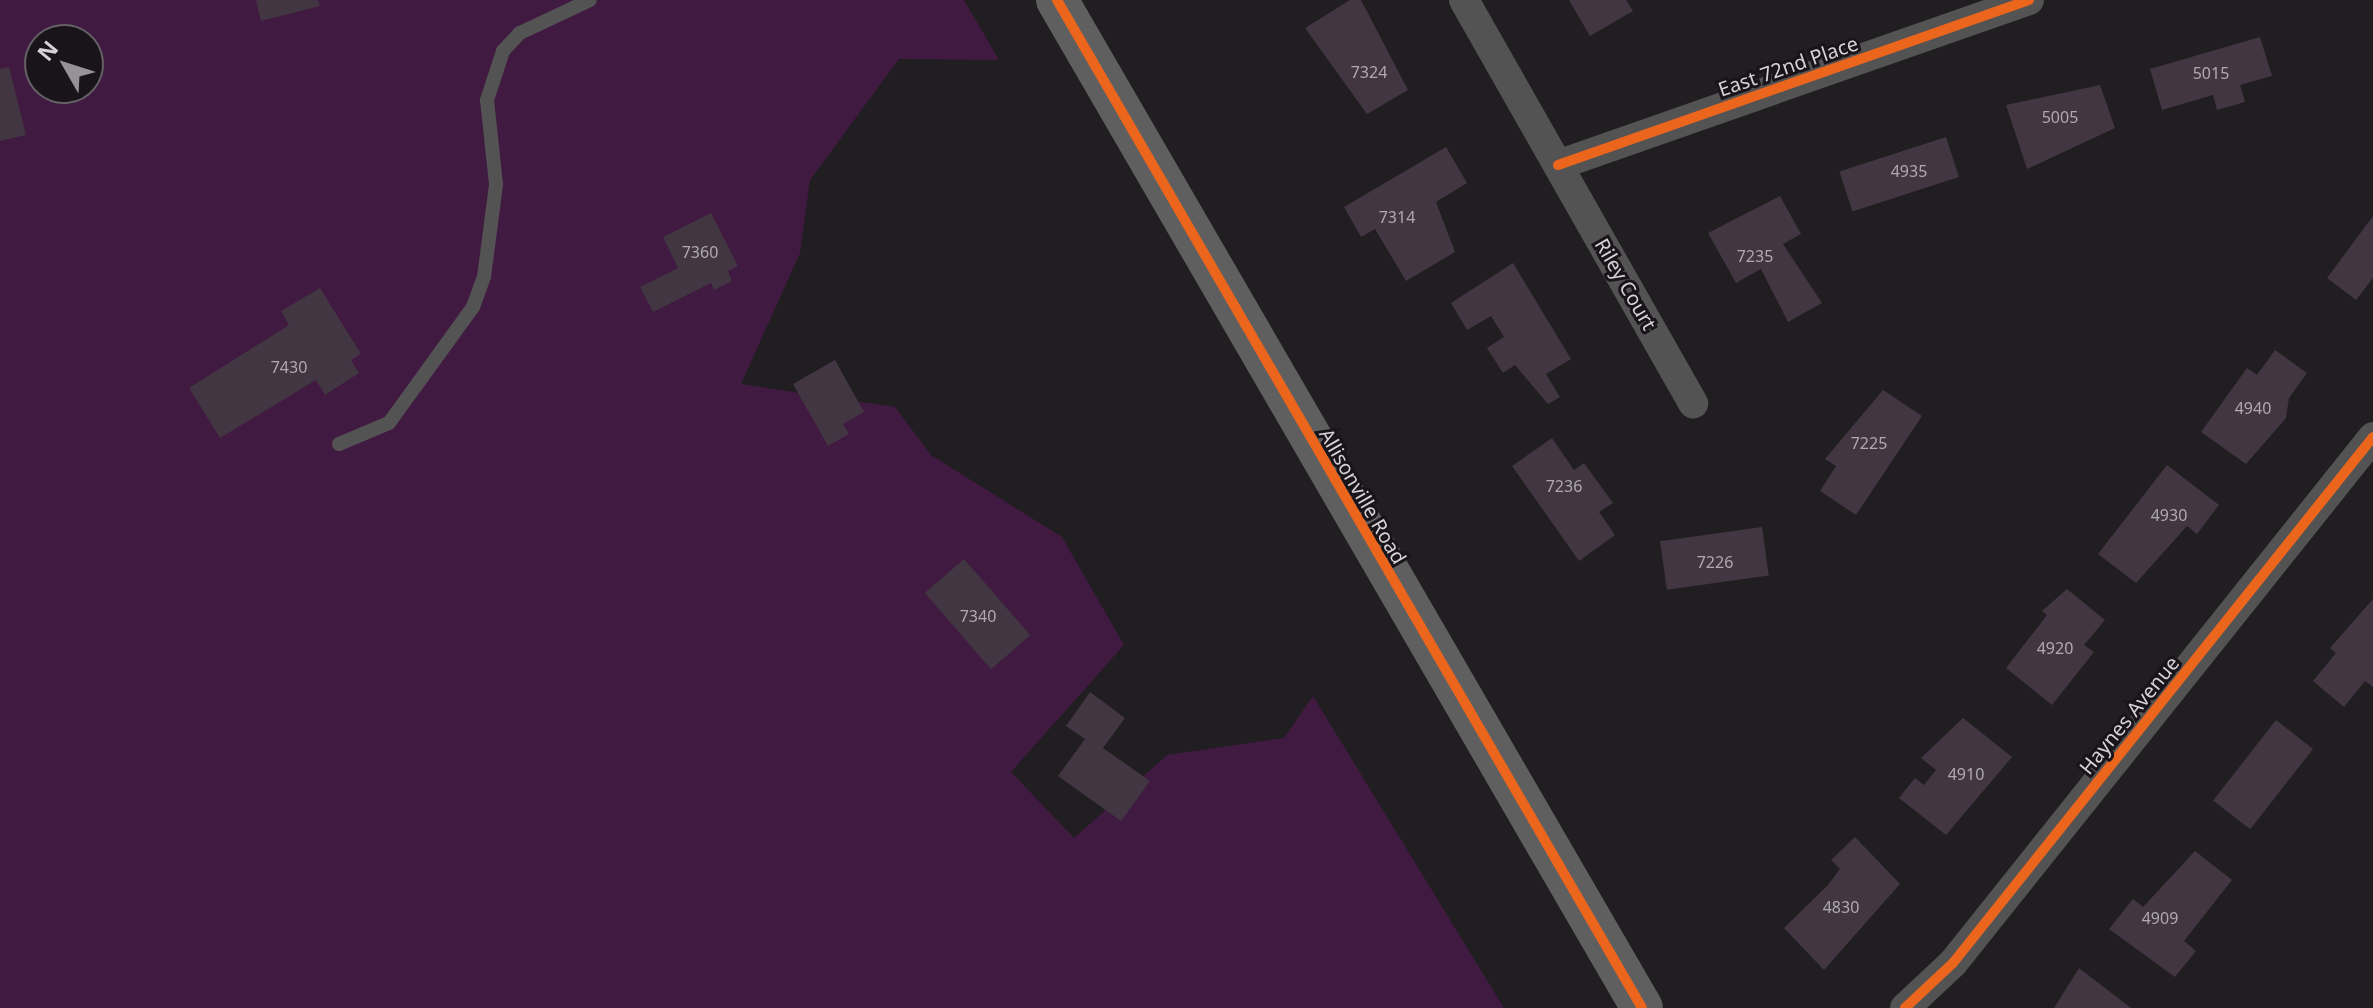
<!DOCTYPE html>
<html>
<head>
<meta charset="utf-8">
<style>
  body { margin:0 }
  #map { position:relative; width:2373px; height:1008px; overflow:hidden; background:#211e21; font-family:"Noto Sans",sans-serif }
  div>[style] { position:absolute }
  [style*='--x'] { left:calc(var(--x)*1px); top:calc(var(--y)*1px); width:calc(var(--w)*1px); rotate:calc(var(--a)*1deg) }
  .green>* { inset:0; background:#401a41 }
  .building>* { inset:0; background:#413641; transform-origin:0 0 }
  .lane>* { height:14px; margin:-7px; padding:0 7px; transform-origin:7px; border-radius:7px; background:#545354 }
  .street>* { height:30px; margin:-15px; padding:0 15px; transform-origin:15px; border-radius:15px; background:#545354 }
  .secondary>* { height:42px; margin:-21px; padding:0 21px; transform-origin:21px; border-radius:21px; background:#605f60 }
  .cycleway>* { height:10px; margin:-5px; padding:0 5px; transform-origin:5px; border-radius:5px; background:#eb651d }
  span { translate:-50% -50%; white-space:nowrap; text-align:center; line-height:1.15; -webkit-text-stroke:6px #191419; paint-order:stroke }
  .number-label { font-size:16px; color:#b0aab0 }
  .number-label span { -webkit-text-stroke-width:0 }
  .street-label { font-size:20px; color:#d5d1d5 }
  .north { position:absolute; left:24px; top:24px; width:80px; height:80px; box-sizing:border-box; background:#191419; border:2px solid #646064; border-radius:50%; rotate:309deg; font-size:22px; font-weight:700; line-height:32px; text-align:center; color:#d5d1d5 }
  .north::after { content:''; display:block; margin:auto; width:28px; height:36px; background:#969296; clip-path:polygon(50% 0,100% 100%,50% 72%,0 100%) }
</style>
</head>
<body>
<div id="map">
  <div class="green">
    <div style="clip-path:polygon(evenodd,0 0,964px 0,999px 60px,899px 59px,810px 180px,800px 253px,741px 384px,895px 407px,931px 455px,1062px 537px,1124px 645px,1011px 772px,1074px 838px,1167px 755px,1284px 738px,1313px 696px,1504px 1008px,0 1008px,0 0,40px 40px,88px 40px,88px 88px,40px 88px,40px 40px)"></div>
  </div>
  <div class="building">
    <div style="clip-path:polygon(256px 0,318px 0,320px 6px,261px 21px)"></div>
    <div style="clip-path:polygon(1350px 0,1361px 0,1408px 90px,1367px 114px,1305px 28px)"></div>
    <div style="clip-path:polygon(1569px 0,1626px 0,1633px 11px,1590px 36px)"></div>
    <div style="clip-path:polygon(2260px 37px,2272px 76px,2240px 85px,2245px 102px,2217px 110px,2213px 95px,2162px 110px,2150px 69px)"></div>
    <div style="clip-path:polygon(9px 67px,26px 135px,0 141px,0 69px)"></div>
    <div style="clip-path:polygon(2100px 85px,2115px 128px,2027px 169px,2006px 105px)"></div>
    <div style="left:1946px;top:137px;width:42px;height:112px;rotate:72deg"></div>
    <div style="clip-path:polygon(1446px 147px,1467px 183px,1436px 202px,1455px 252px,1406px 281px,1375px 229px,1361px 237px,1344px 207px)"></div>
    <div style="clip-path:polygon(1780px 196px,1801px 234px,1783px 244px,1822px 303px,1788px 322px,1761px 269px,1736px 283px,1708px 233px)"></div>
    <div style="clip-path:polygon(711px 213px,738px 266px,728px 271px,732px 281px,714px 290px,711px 283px,653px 312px,640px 287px,678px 268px,663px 237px)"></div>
    <div style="clip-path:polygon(2373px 216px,2373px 278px,2356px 300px,2327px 278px)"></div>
    <div style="clip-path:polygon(1513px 263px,1571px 359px,1546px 374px,1560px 397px,1548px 404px,1515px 365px,1503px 373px,1487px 348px,1504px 337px,1491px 316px,1467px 330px,1451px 303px)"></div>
    <div style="clip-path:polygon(320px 288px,361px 354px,351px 360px,359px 373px,325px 395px,316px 380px,220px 438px,189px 388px,289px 325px,281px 311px)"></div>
    <div style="clip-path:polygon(2275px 350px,2307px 373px,2289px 398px,2286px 418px,2246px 464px,2201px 432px,2247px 368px,2257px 375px)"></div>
    <div style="clip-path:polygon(835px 360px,864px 412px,843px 424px,849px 434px,828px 446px,793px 384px)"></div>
    <div style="clip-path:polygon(1883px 390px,1922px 416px,1856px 515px,1820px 491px,1836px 466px,1825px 459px)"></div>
    <div style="clip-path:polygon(1552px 438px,1574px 470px,1584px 463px,1613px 503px,1599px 512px,1615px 535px,1579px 561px,1512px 466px)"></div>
    <div style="clip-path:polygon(2167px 465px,2219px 505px,2197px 534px,2187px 526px,2136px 583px,2098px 554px)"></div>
    <div style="left:1762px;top:527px;width:49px;height:103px;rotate:82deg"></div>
    <div style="left:964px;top:559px;width:101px;height:52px;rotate:49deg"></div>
    <div style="clip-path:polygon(2067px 589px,2105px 620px,2084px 645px,2094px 652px,2052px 705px,2006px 668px,2047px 615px,2042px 611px)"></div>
    <div style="clip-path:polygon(2373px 599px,2373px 687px,2365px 681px,2344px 707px,2313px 681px,2336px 653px,2330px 648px)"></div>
    <div style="clip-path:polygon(1090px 692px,1125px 718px,1103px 748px,1150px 781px,1121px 821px,1058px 776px,1085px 739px,1066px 726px)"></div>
    <div style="clip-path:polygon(1963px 718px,2012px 757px,1946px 835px,1899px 798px,1915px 778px,1924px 785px,1936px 770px,1921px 758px)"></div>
    <div style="left:2276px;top:720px;width:47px;height:102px;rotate:38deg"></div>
    <div style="clip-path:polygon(1855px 837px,1900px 884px,1824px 970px,1784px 928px,1828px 885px,1840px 869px,1831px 860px)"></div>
    <div style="clip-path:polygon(2195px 851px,2232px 880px,2184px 941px,2196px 951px,2175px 977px,2109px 929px,2133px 899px,2143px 907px)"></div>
    <div style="clip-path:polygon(2079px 968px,2131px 1008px,2054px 1008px)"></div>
  </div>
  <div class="lane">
    <div style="--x:339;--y:444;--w:54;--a:-22.8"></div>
    <div style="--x:389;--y:423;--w:143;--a:-54.1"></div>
    <div style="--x:473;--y:307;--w:32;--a:-70"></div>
    <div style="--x:484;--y:277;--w:94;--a:-82.6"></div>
    <div style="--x:496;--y:184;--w:84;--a:-96.1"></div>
    <div style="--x:487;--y:100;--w:52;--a:-71.9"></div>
    <div style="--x:503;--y:51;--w:25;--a:-47"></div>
    <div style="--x:520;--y:33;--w:77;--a:-25.2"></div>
  </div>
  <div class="street">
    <div style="--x:1464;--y:0;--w:464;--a:60.4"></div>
    <div style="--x:1558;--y:165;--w:499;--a:-19.3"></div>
    <div style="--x:1905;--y:1008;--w:66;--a:-43.2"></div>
    <div style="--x:1953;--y:963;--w:673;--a:-51.39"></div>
  </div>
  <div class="secondary">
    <div style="--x:1057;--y:0;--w:1165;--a:59.87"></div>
  </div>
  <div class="cycleway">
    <div style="--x:1057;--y:0;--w:1165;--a:59.87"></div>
    <div style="--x:1558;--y:165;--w:499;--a:-19.3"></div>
    <div style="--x:1905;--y:1008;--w:66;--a:-43.2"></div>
    <div style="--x:1953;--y:963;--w:673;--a:-51.39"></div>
  </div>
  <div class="number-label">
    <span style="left:1369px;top:72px">7324</span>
    <span style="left:2211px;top:73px">5015</span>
    <span style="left:2060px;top:117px">5005</span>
    <span style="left:1909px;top:171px">4935</span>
    <span style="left:1397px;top:217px">7314</span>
    <span style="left:700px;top:252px">7360</span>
    <span style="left:1755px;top:256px">7235</span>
    <span style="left:289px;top:367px">7430</span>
    <span style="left:2253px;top:408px">4940</span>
    <span style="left:1869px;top:443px">7225</span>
    <span style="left:1564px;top:486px">7236</span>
    <span style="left:2169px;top:515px">4930</span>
    <span style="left:1715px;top:562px">7226</span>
    <span style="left:978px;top:616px">7340</span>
    <span style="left:2055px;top:648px">4920</span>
    <span style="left:1966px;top:774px">4910</span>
    <span style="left:1841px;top:907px">4830</span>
    <span style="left:2160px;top:918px">4909</span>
  </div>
  <div class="street-label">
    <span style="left:1788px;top:66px;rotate:-19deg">East 72nd Place</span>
    <span style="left:1626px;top:284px;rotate:60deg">Riley Court</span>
    <span style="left:1363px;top:496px;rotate:60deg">Allisonville Road</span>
    <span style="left:2129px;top:715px;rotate:-51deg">Haynes Avenue</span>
  </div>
  <div class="north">N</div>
</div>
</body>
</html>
